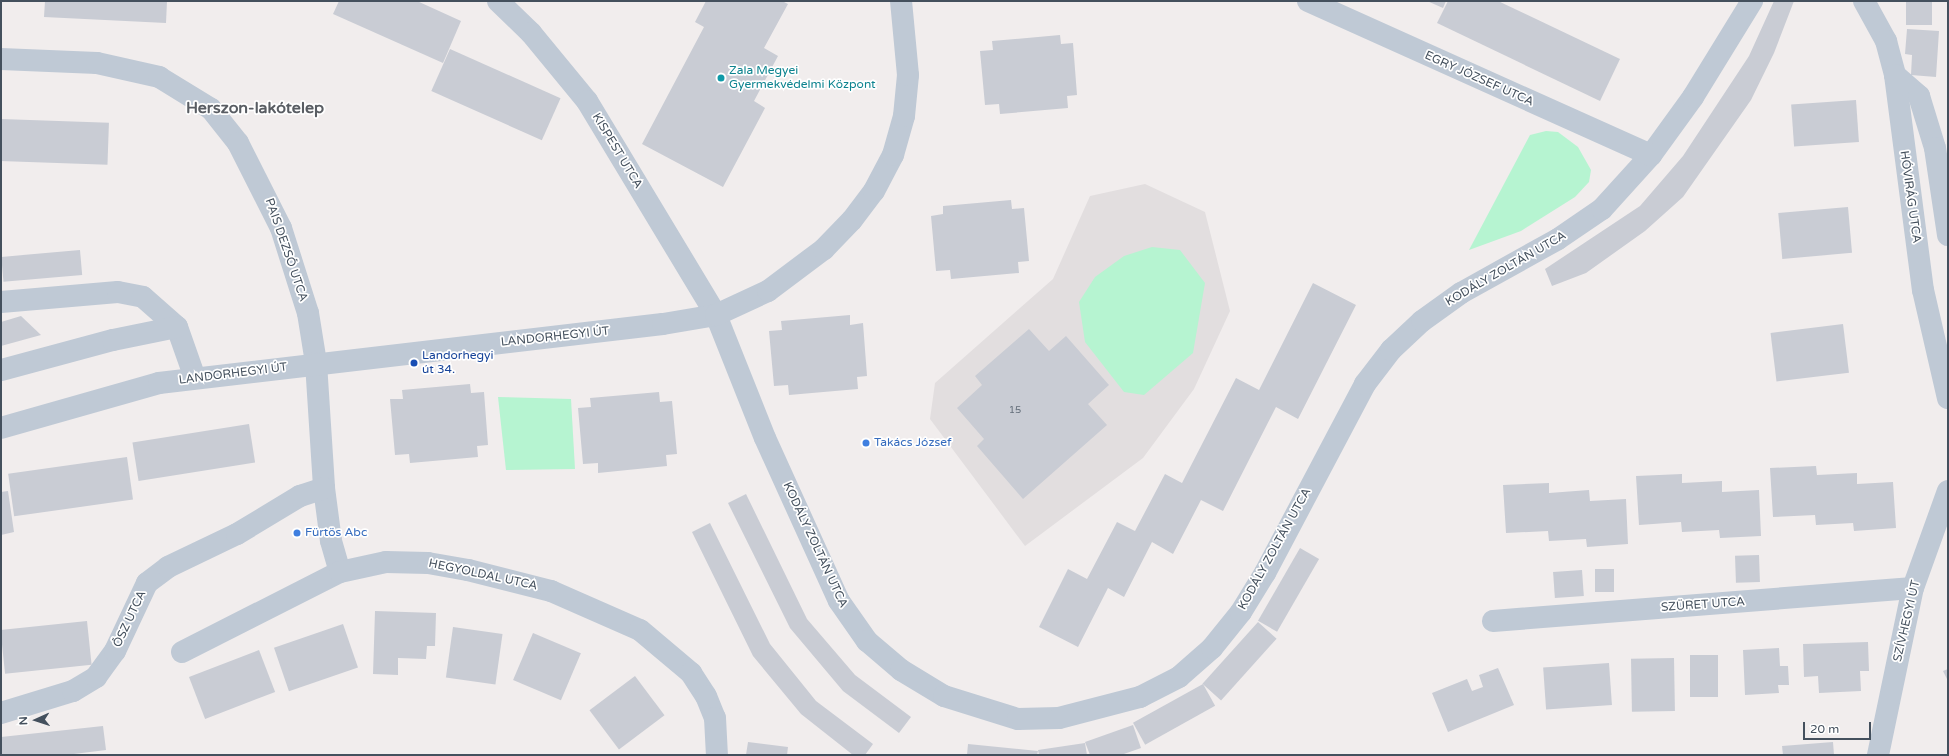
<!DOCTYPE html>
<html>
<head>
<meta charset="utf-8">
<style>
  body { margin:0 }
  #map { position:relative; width:1949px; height:756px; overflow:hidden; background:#f1eded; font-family:"Varela Round",sans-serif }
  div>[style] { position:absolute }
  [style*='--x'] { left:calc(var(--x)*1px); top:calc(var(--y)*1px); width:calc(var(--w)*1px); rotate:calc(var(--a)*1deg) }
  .education>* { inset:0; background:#e2dedf }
  .green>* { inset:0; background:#b6f4d1 }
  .building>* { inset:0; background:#c9ccd4; transform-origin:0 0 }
  .minor>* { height:22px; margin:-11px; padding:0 11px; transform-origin:11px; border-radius:11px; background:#bfc9d5 }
  .dots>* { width:11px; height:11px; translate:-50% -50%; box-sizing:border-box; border:2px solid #fff; border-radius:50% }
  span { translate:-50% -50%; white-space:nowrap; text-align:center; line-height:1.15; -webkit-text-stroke:3.5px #fff; paint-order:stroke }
  .number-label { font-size:10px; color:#656f7b }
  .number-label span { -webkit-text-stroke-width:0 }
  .culture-label { font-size:12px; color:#0d838f }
  .left { translate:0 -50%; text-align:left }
  .street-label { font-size:12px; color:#44505d }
  .transit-label { font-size:12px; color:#164399 }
  .shop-label { font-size:12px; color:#366cbe }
  .district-label { font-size:16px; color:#595d63; font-weight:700 }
  .frame { position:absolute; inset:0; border:2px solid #44505d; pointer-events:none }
  .north { position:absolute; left:16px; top:700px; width:40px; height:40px; -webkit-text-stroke:3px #fff; paint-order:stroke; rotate:267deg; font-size:11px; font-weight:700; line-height:16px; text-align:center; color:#44505d }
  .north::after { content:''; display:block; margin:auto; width:14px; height:18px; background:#44505d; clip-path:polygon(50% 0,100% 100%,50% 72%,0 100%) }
  .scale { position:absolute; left:1803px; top:722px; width:68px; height:18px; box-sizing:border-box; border:2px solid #44505d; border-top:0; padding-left:5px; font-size:12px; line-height:14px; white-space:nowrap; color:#44505d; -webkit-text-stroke:3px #fff; paint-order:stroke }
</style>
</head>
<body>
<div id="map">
  <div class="education">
    <div style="clip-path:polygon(1145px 184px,1205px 212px,1230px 311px,1194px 389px,1143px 458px,1025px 546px,930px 419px,935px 383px,1053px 279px,1090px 196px)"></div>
  </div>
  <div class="green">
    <div style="clip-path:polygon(1546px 131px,1558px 132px,1578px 147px,1591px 170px,1589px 182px,1575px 197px,1521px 231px,1469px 250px,1530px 135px)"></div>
    <div style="clip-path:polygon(1152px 247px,1180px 250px,1205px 283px,1193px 353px,1144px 395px,1124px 392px,1085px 342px,1079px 302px,1095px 277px,1124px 256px)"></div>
    <div style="clip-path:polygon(498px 397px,571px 399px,575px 469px,506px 470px)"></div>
  </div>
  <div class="building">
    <div style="clip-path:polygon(45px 1px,167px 1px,166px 23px,44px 17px)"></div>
    <div style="clip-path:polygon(339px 1px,417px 1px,461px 21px,443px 63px,333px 14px)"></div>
    <div style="clip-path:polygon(706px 1px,782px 1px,788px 4px,764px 48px,778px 56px,754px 101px,765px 108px,723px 187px,642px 144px,704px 27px,695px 22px)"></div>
    <div style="clip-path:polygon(1427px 1px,1446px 1px,1443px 8px)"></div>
    <div style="clip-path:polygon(1448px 1px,1498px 1px,1620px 59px,1600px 101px,1437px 23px)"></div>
    <div style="clip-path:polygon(1774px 1px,1794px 1px,1774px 53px,1751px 100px,1683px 197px,1645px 231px,1586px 273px,1552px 286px,1545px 269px,1640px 206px,1683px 156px,1749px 56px)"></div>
    <div style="left:1906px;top:1px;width:26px;height:24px"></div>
    <div style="clip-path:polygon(1907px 29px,1939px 31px,1936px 77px,1911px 75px,1912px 55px,1905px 54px)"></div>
    <div style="clip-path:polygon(1060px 35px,1061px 44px,1073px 43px,1077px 95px,1067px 96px,1068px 108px,1000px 114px,999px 104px,985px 105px,980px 51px,993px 50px,992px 41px)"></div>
    <div style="left:450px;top:49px;width:121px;height:46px;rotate:24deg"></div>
    <div style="left:1856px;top:100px;width:42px;height:65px;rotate:86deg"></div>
    <div style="left:1px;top:119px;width:108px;height:42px;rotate:2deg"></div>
    <div style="clip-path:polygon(1011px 200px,1012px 209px,1024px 208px,1029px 261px,1018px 262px,1019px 273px,951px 279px,950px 270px,936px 271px,931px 216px,943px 214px,943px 206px)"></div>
    <div style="left:1848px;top:207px;width:46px;height:70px;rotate:85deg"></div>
    <div style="left:80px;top:250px;width:25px;height:79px;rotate:85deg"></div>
    <div style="clip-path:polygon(1313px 283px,1356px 305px,1298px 419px,1276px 407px,1223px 511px,1201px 500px,1173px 554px,1152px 542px,1124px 597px,1108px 588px,1078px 647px,1039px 627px,1068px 569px,1087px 579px,1117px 522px,1135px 531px,1165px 474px,1182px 483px,1236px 378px,1259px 390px)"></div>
    <div style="clip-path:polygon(850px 315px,850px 325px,863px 323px,867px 376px,857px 377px,858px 389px,789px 395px,788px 385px,774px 386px,769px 331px,782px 330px,781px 321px)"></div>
    <div style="clip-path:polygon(21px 316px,41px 335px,1px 346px,1px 322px)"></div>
    <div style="left:1843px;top:324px;width:49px;height:73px;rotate:83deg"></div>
    <div style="clip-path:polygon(1029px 329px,1049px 351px,1066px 336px,1109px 385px,1088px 404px,1107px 425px,1023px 499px,977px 446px,984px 439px,957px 408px,982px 385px,975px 376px)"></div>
    <div style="clip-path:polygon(470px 384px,471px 393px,484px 392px,488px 445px,477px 446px,478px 457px,410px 463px,409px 454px,395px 455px,390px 399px,403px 399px,402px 390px)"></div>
    <div style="clip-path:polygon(659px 392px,660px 402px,672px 401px,677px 454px,666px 455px,667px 466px,598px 473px,598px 463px,583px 464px,578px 408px,591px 407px,590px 398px)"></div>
    <div style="left:249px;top:424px;width:39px;height:118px;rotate:81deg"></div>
    <div style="left:127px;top:457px;width:43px;height:120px;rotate:82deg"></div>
    <div style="clip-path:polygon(1816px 466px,1817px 475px,1857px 473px,1857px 484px,1893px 482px,1896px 528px,1854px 531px,1853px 523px,1816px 525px,1815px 515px,1773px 517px,1770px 468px)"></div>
    <div style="clip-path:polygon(1682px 474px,1682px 483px,1722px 481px,1722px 492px,1759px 490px,1761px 536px,1720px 538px,1719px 530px,1682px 532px,1681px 522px,1639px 525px,1636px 476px)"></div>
    <div style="clip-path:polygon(1549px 483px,1549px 493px,1589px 490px,1590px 501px,1626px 499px,1628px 544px,1587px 547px,1586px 539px,1549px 541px,1548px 531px,1506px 533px,1503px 485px)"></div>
    <div style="clip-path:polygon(8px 491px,14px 532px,1px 535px,1px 492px)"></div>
    <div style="clip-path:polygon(746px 494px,807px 619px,855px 675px,911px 717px,899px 733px,843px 691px,790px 628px,728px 503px)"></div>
    <div style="clip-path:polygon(710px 523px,770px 644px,816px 701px,873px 744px,865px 755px,853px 755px,801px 714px,753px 656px,692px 532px)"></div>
    <div style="left:1300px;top:548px;width:22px;height:84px;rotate:30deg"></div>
    <div style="left:1759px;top:555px;width:27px;height:24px;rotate:88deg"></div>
    <div style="left:1595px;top:569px;width:19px;height:23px"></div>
    <div style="left:1582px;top:570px;width:26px;height:29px;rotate:86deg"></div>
    <div style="clip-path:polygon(375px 611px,436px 613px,435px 646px,427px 646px,426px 659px,398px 658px,398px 675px,373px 674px)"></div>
    <div style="left:87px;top:621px;width:44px;height:87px;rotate:84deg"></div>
    <div style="left:1258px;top:622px;width:25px;height:83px;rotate:42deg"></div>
    <div style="left:343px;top:624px;width:46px;height:73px;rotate:71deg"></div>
    <div style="left:453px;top:627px;width:50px;height:51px;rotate:8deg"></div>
    <div style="left:533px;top:633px;width:52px;height:51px;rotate:23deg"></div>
    <div style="clip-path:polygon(1868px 642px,1869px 671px,1860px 671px,1861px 691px,1819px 693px,1818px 676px,1804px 677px,1803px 644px)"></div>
    <div style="clip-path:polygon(1779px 648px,1780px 666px,1788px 666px,1789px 685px,1778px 685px,1779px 693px,1745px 695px,1743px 650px)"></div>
    <div style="left:259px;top:650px;width:45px;height:75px;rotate:69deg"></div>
    <div style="left:1690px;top:655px;width:28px;height:42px"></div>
    <div style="left:1674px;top:658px;width:53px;height:43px;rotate:89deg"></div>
    <div style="left:1609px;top:663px;width:42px;height:66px;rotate:86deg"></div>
    <div style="clip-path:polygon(1498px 668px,1514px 705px,1448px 732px,1432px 693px,1467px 679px,1472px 691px,1483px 687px,1479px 675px)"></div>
    <div style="clip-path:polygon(1948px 669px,1948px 681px,1943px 671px)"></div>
    <div style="left:635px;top:676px;width:49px;height:57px;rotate:53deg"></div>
    <div style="left:1203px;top:684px;width:25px;height:80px;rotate:61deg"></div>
    <div style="clip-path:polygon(1133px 725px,1141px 748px,1121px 755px,1090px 755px,1085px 742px)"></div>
    <div style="clip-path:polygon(103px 726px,106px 750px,66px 755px,1px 755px,1px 737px)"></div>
    <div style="clip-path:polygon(748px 742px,788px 747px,787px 755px,746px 755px)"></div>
    <div style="clip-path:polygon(1833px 742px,1834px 755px,1783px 755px,1782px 746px)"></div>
    <div style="clip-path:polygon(1085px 743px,1087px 755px,1039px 755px,1038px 750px)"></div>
    <div style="clip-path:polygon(968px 744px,1038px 751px,1037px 755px,967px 755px)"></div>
  </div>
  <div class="minor">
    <div style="--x:498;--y:1;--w:46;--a:44.1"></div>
    <div style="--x:531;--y:33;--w:88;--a:50.5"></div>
    <div style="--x:587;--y:101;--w:250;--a:58.9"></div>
    <div style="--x:716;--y:315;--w:132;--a:68.3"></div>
    <div style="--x:765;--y:438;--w:179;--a:65.6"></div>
    <div style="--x:839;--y:601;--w:49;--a:55"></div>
    <div style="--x:867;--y:641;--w:45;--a:40.5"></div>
    <div style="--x:901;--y:670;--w:50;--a:31.2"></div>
    <div style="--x:944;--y:696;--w:77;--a:17.3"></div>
    <div style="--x:1018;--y:719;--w:41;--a:-1.4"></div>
    <div style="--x:1059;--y:718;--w:84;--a:-14.5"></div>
    <div style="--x:1140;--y:697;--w:44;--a:-27.1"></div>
    <div style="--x:1179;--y:677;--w:44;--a:-41.3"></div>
    <div style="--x:1212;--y:648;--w:46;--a:-51.1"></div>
    <div style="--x:1241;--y:612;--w:46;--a:-58.4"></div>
    <div style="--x:1265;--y:573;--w:214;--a:-62.1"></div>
    <div style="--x:1365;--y:384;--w:43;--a:-52.6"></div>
    <div style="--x:1391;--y:350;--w:42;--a:-43.1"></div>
    <div style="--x:1422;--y:321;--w:48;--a:-35.7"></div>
    <div style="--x:1461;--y:293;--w:111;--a:-29.1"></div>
    <div style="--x:1558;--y:239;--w:53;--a:-34.3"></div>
    <div style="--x:1602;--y:209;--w:73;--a:-47.8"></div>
    <div style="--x:1651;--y:155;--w:72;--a:-54.1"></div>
    <div style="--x:1693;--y:97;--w:113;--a:-58.4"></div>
    <div style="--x:1308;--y:1;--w:376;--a:24.2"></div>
    <div style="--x:1864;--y:1;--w:46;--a:61.2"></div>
    <div style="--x:1886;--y:41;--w:35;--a:75"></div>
    <div style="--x:1895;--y:75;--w:217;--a:82.6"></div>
    <div style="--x:1923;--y:290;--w:111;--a:77"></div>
    <div style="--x:1;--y:59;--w:96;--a:2.4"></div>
    <div style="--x:97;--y:63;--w:64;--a:12.7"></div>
    <div style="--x:159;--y:77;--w:61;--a:31.6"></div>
    <div style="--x:211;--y:109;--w:43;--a:51.5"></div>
    <div style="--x:238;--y:143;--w:95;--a:63.2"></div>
    <div style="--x:281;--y:228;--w:89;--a:72.4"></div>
    <div style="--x:308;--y:313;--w:51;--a:80.9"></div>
    <div style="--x:316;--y:363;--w:125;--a:86.3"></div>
    <div style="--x:324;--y:488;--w:53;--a:82.5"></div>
    <div style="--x:331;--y:541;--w:32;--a:74"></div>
    <div style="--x:1895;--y:75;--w:32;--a:41"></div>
    <div style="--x:1919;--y:96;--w:54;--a:72.9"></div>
    <div style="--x:1935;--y:148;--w:88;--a:81.5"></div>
    <div style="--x:1;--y:302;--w:117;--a:-4.9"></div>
    <div style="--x:118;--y:292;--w:25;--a:11"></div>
    <div style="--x:143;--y:297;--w:45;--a:41.4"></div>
    <div style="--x:177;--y:327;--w:54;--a:70.6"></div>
    <div style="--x:1;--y:370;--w:116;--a:-15"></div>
    <div style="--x:113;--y:340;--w:65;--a:-11.5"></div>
    <div style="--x:1;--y:428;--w:164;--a:-15.9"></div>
    <div style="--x:159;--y:383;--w:507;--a:-6.68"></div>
    <div style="--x:663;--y:324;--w:54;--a:-9.6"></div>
    <div style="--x:716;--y:315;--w:57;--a:-24.8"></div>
    <div style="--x:768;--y:291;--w:70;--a:-36.9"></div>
    <div style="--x:824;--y:249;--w:40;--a:-46"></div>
    <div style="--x:852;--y:220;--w:36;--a:-53"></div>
    <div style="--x:874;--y:191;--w:41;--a:-62.2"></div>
    <div style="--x:893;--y:155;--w:41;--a:-74.2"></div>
    <div style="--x:904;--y:116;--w:41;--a:-84.4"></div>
    <div style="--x:908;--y:75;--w:74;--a:-95.4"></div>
    <div style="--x:1493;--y:621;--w:421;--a:-4.5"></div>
    <div style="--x:182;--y:652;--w:177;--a:-26.9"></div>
    <div style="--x:340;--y:572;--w:47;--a:-12.3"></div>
    <div style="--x:386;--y:562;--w:42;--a:1.4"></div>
    <div style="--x:428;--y:563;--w:41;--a:9.9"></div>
    <div style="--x:468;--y:570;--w:86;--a:14.2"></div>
    <div style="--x:551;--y:591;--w:97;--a:23.7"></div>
    <div style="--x:640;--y:630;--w:67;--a:40.1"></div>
    <div style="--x:691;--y:673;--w:27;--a:57"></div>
    <div style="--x:706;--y:696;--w:24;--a:68"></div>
    <div style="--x:715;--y:718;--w:37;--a:87"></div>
    <div style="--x:1;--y:713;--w:75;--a:-17"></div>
    <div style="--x:73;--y:691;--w:27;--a:-31"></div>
    <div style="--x:96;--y:677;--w:32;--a:-54"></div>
    <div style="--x:115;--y:651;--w:75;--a:-64.8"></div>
    <div style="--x:147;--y:583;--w:26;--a:-37"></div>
    <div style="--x:168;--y:567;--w:76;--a:-25.6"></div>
    <div style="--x:237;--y:534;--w:74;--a:-31.1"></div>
    <div style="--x:300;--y:496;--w:25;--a:-18"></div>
    <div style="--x:1878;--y:755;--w:171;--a:-78.2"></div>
    <div style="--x:1913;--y:588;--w:103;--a:-70.2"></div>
  </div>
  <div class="dots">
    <div style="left:721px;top:78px;background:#0f9aa8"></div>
    <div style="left:414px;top:363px;background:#1a4fb4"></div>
    <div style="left:866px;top:443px;background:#3f7fe0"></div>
    <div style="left:297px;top:533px;background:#3f7fe0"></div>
  </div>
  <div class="number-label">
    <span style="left:1015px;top:411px">15</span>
  </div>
  <div class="culture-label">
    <span class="left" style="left:729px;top:78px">Zala Megyei<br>Gyermekvédelmi Központ</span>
  </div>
  <div class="street-label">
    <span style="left:1479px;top:79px;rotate:24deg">EGRY JÓZSEF UTCA</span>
    <span style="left:617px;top:151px;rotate:59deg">KISPEST UTCA</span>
    <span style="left:1910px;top:197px;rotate:82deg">HÓVIRÁG UTCA</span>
    <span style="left:286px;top:250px;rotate:71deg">PAIS DEZSŐ UTCA</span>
    <span style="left:1506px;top:269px;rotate:-30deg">KODÁLY ZOLTÁN UTCA</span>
    <span style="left:555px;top:337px;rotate:-6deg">LANDORHEGYI ÚT</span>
    <span style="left:233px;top:374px;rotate:-7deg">LANDORHEGYI ÚT</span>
    <span style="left:815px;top:545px;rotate:65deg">KODÁLY ZOLTÁN UTCA</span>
    <span style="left:1275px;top:549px;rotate:-61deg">KODÁLY ZOLTÁN UTCA</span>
    <span style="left:483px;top:575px;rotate:12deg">HEGYOLDAL UTCA</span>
    <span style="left:1703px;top:605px;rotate:-4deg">SZÜRET UTCA</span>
    <span style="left:130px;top:619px;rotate:-65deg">ŐSZ UTCA</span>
    <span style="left:1907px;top:621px;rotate:-77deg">SZÍVHEGYI ÚT</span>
  </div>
  <div class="transit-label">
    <span class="left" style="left:422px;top:363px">Landorhegyi<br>út 34.</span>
  </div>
  <div class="shop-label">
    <span class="left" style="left:874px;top:443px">Takács József</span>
    <span class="left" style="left:305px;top:533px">Fürtös Abc</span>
  </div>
  <div class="district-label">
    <span style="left:255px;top:108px">Herszon-lakótelep</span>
  </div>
  <div class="frame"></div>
  <div class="north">N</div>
  <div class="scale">20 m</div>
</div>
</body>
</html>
